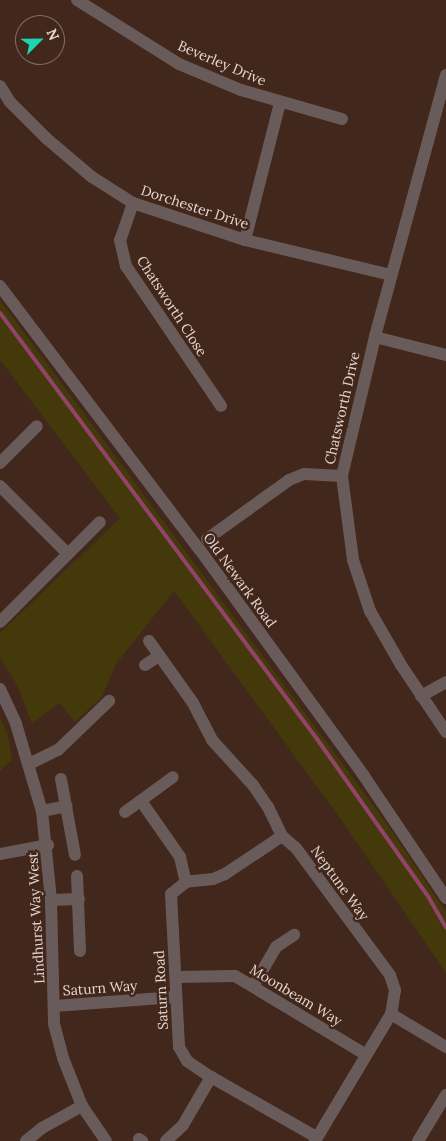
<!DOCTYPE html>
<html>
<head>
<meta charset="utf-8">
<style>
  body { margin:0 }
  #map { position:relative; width:446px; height:1141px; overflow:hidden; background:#41271c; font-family:Lora,serif }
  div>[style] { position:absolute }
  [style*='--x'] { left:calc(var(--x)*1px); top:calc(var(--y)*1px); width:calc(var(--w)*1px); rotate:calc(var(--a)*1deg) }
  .green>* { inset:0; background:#43390a }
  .stream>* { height:4px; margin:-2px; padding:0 2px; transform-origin:2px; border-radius:2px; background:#93436a }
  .minor>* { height:12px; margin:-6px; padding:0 6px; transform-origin:6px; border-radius:6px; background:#6a5b5b }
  span { translate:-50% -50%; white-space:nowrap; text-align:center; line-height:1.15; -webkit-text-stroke:5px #41271c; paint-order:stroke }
  .street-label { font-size:14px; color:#e8d7cf }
  .north { position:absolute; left:15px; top:15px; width:50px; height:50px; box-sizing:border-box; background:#41271c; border:1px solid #846d64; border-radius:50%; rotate:67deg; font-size:14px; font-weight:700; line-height:20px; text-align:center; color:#e8d7cf }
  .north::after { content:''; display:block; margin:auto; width:18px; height:22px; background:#1cd5b1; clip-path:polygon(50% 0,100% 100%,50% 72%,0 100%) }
</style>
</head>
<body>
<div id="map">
  <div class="green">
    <div style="clip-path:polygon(0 300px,387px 824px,446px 912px,446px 973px,342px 821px,174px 591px,116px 664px,102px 697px,75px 722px,59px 703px,32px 724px,17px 685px,0 658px,0 633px,120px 518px,0 360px)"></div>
    <div style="clip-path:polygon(0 717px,8px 735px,12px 760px,0 771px)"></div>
  </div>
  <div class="stream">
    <div style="--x:0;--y:313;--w:531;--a:53.35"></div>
    <div style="--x:317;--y:739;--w:194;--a:54.8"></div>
    <div style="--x:429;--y:898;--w:34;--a:60"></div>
  </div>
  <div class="minor">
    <div style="--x:77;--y:0;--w:120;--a:32.1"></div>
    <div style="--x:179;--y:64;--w:67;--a:22.8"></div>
    <div style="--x:241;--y:90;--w:105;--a:16"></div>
    <div style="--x:446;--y:75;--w:271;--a:105.2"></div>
    <div style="--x:375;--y:337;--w:143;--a:103.4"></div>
    <div style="--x:342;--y:476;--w:85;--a:82.5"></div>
    <div style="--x:353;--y:560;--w:54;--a:71.6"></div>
    <div style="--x:370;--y:611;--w:62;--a:60.1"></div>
    <div style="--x:401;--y:665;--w:81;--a:56.1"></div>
    <div style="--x:0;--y:86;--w:19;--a:58"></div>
    <div style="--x:10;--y:102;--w:51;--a:45"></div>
    <div style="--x:46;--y:138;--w:60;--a:40.3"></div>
    <div style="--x:92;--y:177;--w:49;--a:32.4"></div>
    <div style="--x:133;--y:203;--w:118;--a:18.3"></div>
    <div style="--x:245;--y:240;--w:150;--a:13.5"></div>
    <div style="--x:133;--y:203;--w:39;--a:109"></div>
    <div style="--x:120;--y:240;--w:27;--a:77"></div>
    <div style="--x:126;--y:266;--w:169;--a:55.8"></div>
    <div style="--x:245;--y:240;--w:141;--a:-75.7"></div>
    <div style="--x:0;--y:286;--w:331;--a:52.9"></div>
    <div style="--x:200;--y:550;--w:279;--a:54"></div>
    <div style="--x:364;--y:776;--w:147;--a:56.1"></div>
    <div style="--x:375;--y:337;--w:73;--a:14.2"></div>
    <div style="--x:0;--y:463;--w:52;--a:-45"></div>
    <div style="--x:0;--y:486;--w:96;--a:45"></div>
    <div style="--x:207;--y:539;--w:101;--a:-35.7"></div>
    <div style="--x:289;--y:480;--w:16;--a:-22"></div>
    <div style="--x:304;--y:474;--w:38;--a:3"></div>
    <div style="--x:0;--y:622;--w:141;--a:-45"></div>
    <div style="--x:149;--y:641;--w:76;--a:54.6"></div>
    <div style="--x:193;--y:703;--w:42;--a:62.8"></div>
    <div style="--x:212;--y:740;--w:61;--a:47.7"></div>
    <div style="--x:253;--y:785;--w:27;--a:56"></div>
    <div style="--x:268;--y:807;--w:32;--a:64"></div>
    <div style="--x:282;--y:836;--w:18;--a:41"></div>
    <div style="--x:296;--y:848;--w:158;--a:53.5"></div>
    <div style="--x:390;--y:975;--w:16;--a:72"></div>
    <div style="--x:395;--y:990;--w:24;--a:99"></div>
    <div style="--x:391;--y:1014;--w:148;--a:120.9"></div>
    <div style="--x:145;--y:665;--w:17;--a:-33"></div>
    <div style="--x:0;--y:689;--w:38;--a:65"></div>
    <div style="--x:16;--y:724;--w:91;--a:73.4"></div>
    <div style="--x:42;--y:811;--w:89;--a:84.2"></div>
    <div style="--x:51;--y:900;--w:124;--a:88.6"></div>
    <div style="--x:54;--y:1024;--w:35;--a:75"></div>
    <div style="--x:63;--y:1058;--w:52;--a:68.4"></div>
    <div style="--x:82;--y:1106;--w:42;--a:55.6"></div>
    <div style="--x:421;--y:696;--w:29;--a:-29"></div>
    <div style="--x:29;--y:764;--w:32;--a:-26"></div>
    <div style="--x:58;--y:750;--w:71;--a:-43.9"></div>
    <div style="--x:61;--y:779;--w:77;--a:79.6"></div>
    <div style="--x:141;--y:801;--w:68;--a:55.1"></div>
    <div style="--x:180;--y:857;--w:26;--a:77"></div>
    <div style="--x:42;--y:811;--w:25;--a:-11"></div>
    <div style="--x:125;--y:812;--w:59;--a:-36.1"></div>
    <div style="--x:282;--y:836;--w:69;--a:146.3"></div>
    <div style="--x:225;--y:874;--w:13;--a:157"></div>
    <div style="--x:213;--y:879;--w:27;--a:174"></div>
    <div style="--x:186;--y:882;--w:19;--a:141"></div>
    <div style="--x:171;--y:894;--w:153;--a:87"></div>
    <div style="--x:179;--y:1047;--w:16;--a:60"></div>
    <div style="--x:187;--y:1061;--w:29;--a:34"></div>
    <div style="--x:211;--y:1077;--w:121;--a:29.7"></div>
    <div style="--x:0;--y:854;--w:49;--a:-10.6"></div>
    <div style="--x:77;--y:876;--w:75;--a:87.7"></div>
    <div style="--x:51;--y:900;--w:28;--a:-2"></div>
    <div style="--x:177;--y:977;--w:58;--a:-1"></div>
    <div style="--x:235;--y:976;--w:152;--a:31"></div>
    <div style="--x:254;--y:985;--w:44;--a:-59.9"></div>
    <div style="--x:276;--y:947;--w:22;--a:-34"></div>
    <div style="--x:55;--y:1006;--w:121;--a:-4.3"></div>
    <div style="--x:391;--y:1014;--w:64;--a:31"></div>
    <div style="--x:139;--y:1139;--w:4;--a:34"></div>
    <div style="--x:26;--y:1141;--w:21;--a:-39"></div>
    <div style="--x:42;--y:1128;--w:46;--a:-28.8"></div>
    <div style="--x:166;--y:1141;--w:23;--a:-43"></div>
    <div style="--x:183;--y:1125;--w:56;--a:-59.7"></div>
    <div style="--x:418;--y:1141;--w:54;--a:-58.7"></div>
  </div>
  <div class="street-label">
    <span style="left:222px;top:63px;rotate:23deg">Beverley Drive</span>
    <span style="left:195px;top:207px;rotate:18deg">Dorchester Drive</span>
    <span style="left:172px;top:306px;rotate:57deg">Chatsworth Close</span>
    <span style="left:342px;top:408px;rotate:-77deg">Chatsworth Drive</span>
    <span style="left:240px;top:580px;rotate:54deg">Old Newark Road</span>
    <span style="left:340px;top:883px;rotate:54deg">Neptune Way</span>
    <span style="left:36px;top:918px;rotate:-93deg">Lindhurst Way West</span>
    <span style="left:100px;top:988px;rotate:-4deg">Saturn Way</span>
    <span style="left:161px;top:990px;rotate:-93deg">Saturn Road</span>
    <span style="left:296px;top:995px;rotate:31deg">Moonbeam Way</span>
  </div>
  <div class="north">N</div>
</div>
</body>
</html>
